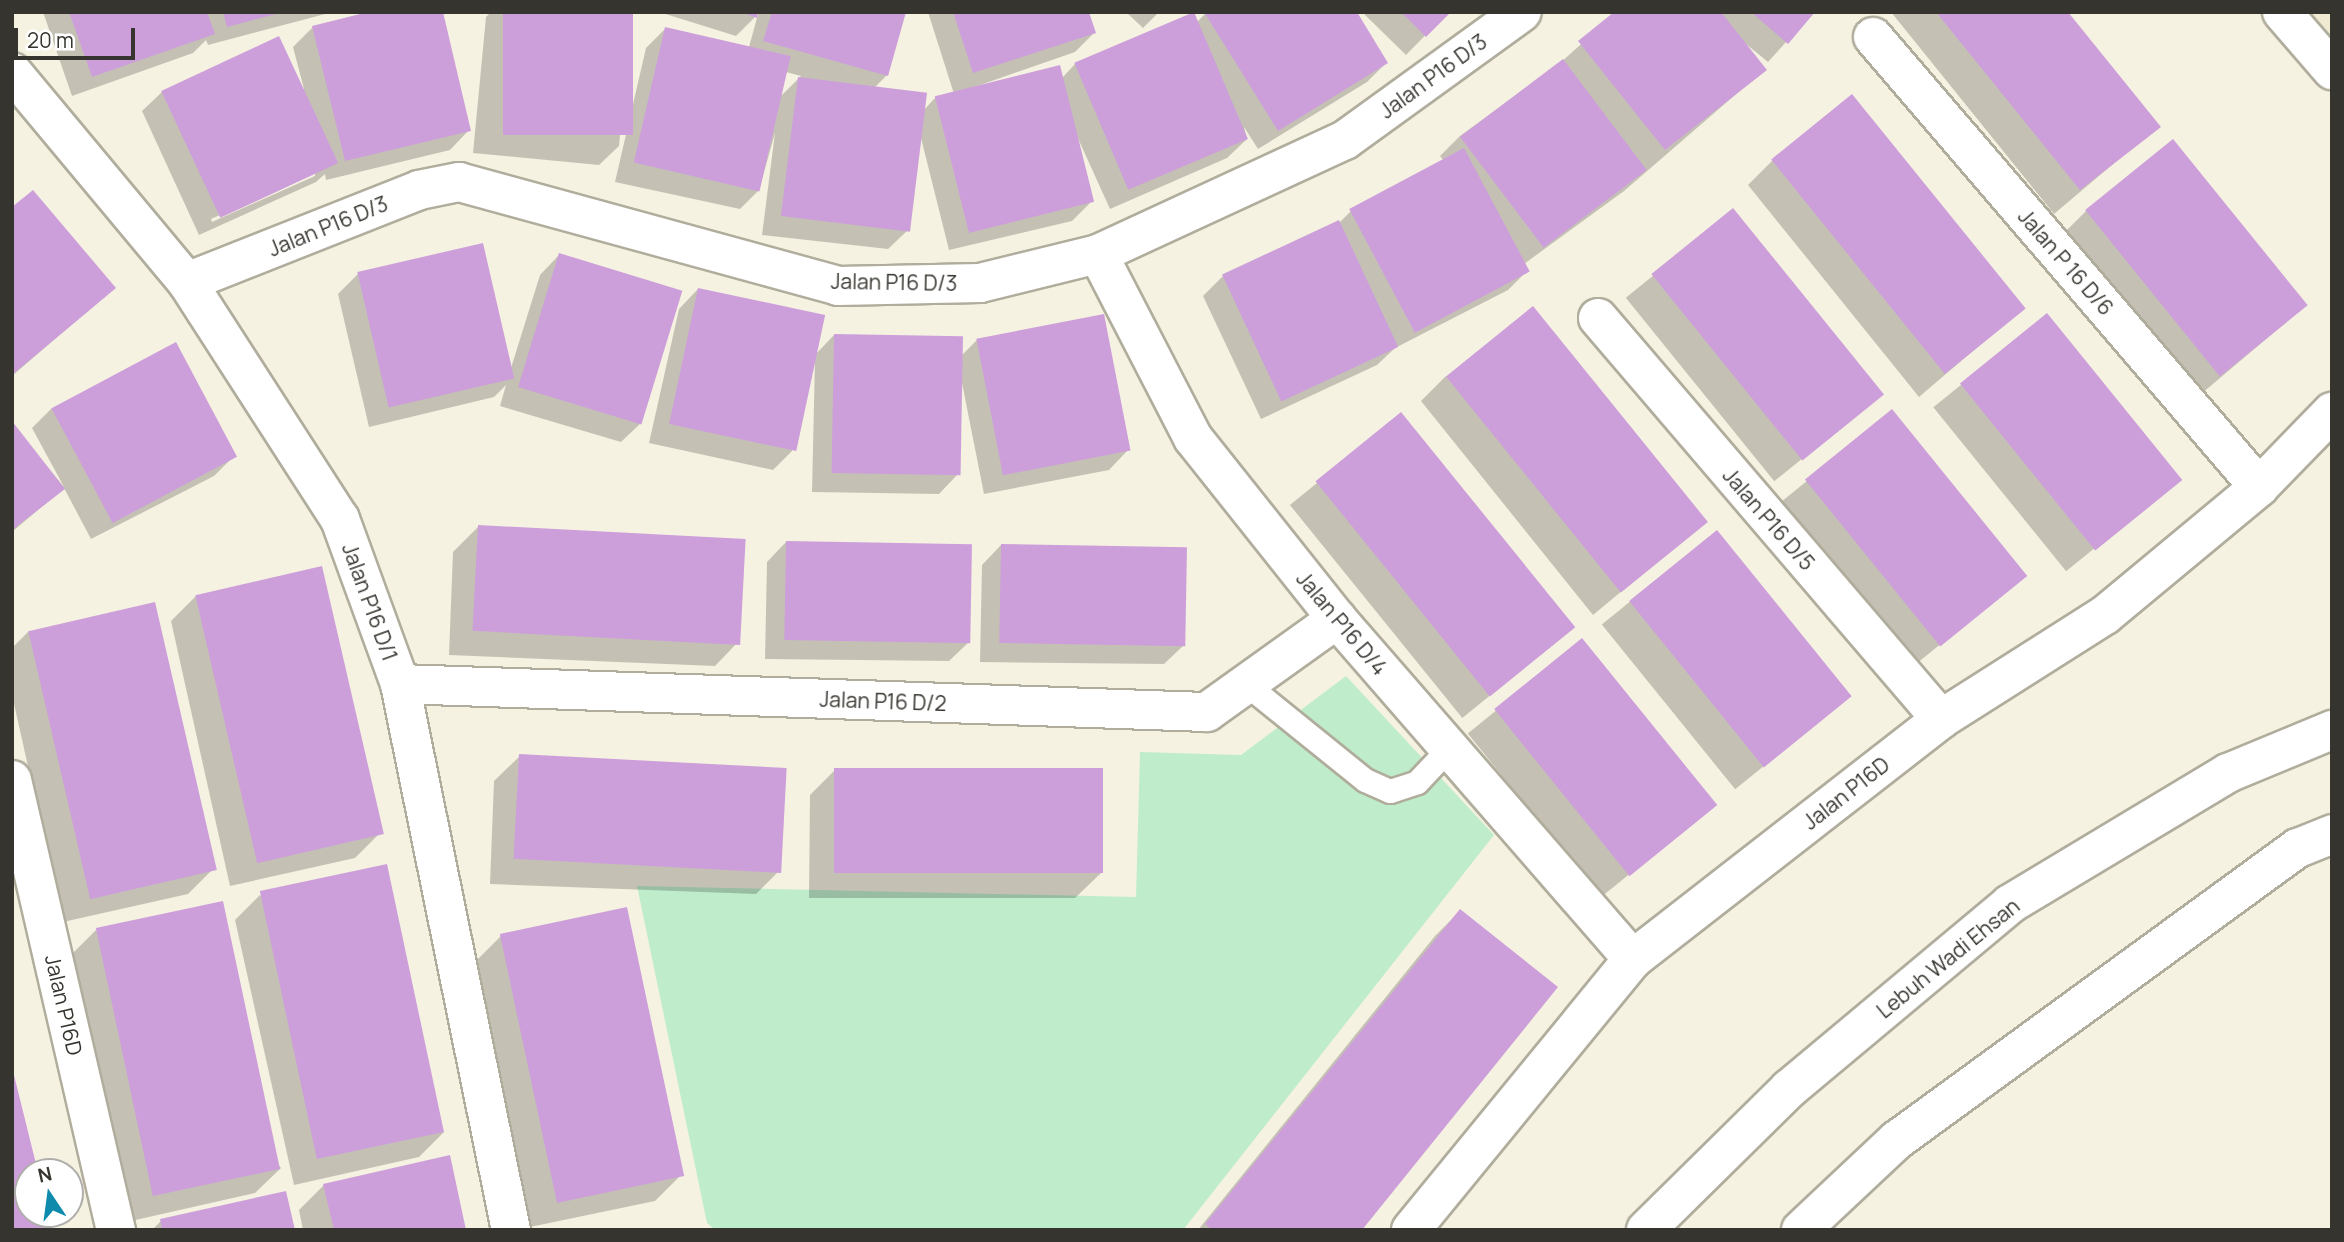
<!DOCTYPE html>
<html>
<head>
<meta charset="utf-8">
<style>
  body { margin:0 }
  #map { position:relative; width:2344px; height:1242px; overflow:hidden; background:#f6f2e1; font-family:Manrope,sans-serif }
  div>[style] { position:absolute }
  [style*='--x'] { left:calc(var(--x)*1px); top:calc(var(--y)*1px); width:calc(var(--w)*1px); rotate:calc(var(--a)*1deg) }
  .built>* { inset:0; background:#efead1 }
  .green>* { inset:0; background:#bfedcb }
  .shadow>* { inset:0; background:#0003; transform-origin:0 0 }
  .building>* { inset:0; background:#cc9fdb; transform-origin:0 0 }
  .roads { filter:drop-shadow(2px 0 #b1ad9d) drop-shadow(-2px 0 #b1ad9d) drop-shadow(0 2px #b1ad9d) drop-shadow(0 -2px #b1ad9d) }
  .lane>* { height:23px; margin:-11.5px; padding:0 11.5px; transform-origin:11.5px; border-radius:11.5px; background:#fff }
  .street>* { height:38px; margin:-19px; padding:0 19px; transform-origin:19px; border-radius:19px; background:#fff }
  .primary>* { height:38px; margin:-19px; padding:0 19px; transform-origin:19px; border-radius:19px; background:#fff }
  span { translate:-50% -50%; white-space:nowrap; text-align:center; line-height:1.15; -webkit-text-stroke:7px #fff; paint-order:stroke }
  .street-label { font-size:21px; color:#36342e }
  .frame { position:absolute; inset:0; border:14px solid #36342e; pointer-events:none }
  .north { position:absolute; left:14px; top:1158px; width:70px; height:70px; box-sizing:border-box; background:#fff; border:2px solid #afaeab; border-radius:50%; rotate:347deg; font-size:19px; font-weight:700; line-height:28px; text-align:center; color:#36342e }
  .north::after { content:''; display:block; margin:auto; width:24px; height:32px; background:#0d8aac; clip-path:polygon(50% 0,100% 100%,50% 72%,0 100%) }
  .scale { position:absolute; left:14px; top:28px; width:121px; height:32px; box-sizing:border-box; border:4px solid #36342e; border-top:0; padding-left:9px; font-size:21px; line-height:24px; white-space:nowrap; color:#36342e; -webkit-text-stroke:5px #fff; paint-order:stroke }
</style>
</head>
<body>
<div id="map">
  <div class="built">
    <div style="clip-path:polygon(2307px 12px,2332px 12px,2332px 42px)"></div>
  </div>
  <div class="green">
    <div style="clip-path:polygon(1346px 676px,1494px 835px,1183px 1230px,715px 1230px,707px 1223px,637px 886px,1136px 897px,1140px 752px,1241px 755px)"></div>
  </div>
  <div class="shadow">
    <div style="clip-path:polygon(43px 12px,333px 12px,208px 45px,206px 40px,193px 53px,72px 96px)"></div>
    <div style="clip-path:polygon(491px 12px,632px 12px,619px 146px,599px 165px,473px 153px,486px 17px)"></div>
    <div style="clip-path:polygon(evenodd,659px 12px,905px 12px,886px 76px,874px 88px,923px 111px,935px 98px,954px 94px,928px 12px,1088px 12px,1094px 33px,1075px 52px,966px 90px,1062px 78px,1075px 64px,1196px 23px,1207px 12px,1386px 63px,1367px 82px,1258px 149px,1244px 127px,1247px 139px,1227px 158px,1110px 209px,1076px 134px,1092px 201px,1072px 221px,949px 250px,920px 134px,908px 230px,888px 249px,762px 235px,775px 133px,759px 190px,740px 209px,615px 182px,646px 48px,666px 28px,749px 47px,758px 14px,736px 36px,659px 12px,786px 72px,801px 76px,780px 97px,786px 72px)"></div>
    <div style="clip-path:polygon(1126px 12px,1159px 12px,1143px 28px)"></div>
    <div style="clip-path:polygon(1362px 12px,1448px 12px,1406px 55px)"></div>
    <div style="clip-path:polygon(1617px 12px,1813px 12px,1768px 62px,1746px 44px,1764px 70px,1624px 191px,1524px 264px,1528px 270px,1508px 290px,1395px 348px,1377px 365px,1261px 419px,1203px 296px,1223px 276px,1339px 223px,1351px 211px,1444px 161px,1440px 156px,1460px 136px,1560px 63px)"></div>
    <div style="clip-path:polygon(1891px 12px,2066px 12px,2158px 126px,2054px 214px)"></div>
    <div style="clip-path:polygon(evenodd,313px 27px,469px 130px,450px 150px,326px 180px,325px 174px,316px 182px,199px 235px,142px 111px,162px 92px,304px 89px,293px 47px,313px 27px,315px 172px,315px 176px,212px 222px,211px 219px,315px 172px)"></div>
    <div style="clip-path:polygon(1773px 160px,2023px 308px,1919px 397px,1748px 185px)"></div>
    <div style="clip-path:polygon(12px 209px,114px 288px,12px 376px)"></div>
    <div style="left:1733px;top:211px;width:236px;height:138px;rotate:51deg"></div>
    <div style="clip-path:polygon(2086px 211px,2305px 306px,2194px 400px,2061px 236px)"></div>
    <div style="clip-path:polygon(559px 255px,641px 423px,621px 442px,500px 406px,506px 385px,494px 397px,369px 427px,338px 294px,358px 274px,511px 368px,540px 275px)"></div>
    <div style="clip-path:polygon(698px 289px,814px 356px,834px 335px,961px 356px,977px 340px,1128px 450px,1109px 470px,984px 494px,962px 383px,958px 474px,939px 494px,812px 492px,815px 359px,792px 451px,773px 470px,649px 443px,679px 309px)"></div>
    <div style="left:2046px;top:316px;width:211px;height:145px;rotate:51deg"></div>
    <div style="clip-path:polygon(1446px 376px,1704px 523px,1593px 615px,1421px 401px)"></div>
    <div style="clip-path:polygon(52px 408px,234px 456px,214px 476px,91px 539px,64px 488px,12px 532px,12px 424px,64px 487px,32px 428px)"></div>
    <div style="left:1892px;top:412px;width:211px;height:146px;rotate:51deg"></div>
    <div style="left:1401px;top:415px;width:274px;height:143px;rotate:51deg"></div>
    <div style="clip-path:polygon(478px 527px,740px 640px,715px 666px,449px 655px,453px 552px)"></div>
    <div style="left:1716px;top:532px;width:212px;height:147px;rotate:51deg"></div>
    <div style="clip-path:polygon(786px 542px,969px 642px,949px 661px,765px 659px,767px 562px)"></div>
    <div style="clip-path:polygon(1001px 545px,1184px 645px,1164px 664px,980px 662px,982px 565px)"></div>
    <div style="clip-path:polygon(196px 596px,380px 833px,355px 858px,230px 886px,171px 621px)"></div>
    <div style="clip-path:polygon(29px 631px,213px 869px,188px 894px,63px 922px,12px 695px,12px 648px)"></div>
    <div style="left:1582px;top:641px;width:211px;height:147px;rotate:51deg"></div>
    <div style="clip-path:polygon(520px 756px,781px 869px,756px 894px,490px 884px,494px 781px)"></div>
    <div style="clip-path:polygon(835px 770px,1101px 873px,1075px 898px,809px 898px,810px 795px)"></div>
    <div style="clip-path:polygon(260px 895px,444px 1132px,419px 1157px,294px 1185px,235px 920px)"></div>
    <div style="clip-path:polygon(1460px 911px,1359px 1230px,1198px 1230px,1435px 936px)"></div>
    <div style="clip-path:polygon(96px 930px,281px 1168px,255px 1193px,131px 1221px,71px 955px)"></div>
    <div style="clip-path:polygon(501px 936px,680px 1176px,655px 1201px,530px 1227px,476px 961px)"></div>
    <div style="clip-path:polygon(12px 1075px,36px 1172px,28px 1172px,28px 1214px,47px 1214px,12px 1230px)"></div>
    <div style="clip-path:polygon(324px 1185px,465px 1230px,303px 1230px,299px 1210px)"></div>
    <div style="clip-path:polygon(161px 1221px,293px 1230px,152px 1230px)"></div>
  </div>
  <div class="building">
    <div style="clip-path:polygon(69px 12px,207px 12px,215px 34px,92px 77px)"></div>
    <div style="clip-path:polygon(223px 12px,280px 12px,280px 13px,227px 27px)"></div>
    <div style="clip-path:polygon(368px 12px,443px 12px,471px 131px,345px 161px,312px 26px)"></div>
    <div style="left:503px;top:12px;width:130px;height:123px"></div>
    <div style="clip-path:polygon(741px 12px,758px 12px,757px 18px)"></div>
    <div style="clip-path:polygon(772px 12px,906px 12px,888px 76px,763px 41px)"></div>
    <div style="clip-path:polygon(953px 12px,1089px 12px,1096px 33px,973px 73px)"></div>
    <div style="left:1194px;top:12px;width:138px;height:130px;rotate:67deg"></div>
    <div style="clip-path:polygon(1204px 12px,1357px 12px,1388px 63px,1278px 131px)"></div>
    <div style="clip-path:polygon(1401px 12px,1451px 12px,1426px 37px)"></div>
    <div style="clip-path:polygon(1614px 12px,1721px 12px,1767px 70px,1665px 150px,1578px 41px)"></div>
    <div style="clip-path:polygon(1751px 12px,1815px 12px,1788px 44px)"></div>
    <div style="clip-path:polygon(1936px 12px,2068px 12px,2161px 127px,2080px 190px)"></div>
    <div style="left:665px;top:27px;width:129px;height:139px;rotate:13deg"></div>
    <div style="left:279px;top:36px;width:140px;height:130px;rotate:65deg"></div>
    <div style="left:1563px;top:59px;width:139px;height:129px;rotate:53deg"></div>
    <div style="left:1060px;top:65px;width:141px;height:129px;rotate:76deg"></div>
    <div style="left:798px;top:77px;width:130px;height:140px;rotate:7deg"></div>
    <div style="left:1852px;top:94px;width:276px;height:104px;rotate:51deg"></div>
    <div style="left:2173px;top:139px;width:214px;height:113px;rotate:51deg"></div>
    <div style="left:1464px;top:148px;width:140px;height:130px;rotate:62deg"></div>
    <div style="clip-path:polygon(33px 190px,116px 288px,12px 375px,12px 207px)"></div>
    <div style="left:1733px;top:208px;width:240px;height:105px;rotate:51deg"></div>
    <div style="left:1339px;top:220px;width:140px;height:129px;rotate:65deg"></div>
    <div style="left:483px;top:243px;width:139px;height:129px;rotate:77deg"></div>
    <div style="left:559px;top:253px;width:129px;height:140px;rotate:17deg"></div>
    <div style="left:698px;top:288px;width:130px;height:139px;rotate:12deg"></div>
    <div style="left:1533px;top:306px;width:278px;height:112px;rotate:51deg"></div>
    <div style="left:2047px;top:313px;width:215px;height:112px;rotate:51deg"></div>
    <div style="left:1104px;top:314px;width:139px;height:130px;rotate:79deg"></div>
    <div style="left:834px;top:334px;width:129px;height:139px;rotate:1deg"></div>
    <div style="left:176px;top:342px;width:130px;height:141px;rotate:62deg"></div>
    <div style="left:1892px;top:409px;width:215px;height:112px;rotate:51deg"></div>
    <div style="left:1401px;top:412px;width:277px;height:110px;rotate:51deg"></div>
    <div style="clip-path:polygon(12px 421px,65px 489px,12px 530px)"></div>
    <div style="left:478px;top:525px;width:268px;height:106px;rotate:3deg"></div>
    <div style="left:1717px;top:530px;width:214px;height:113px;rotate:51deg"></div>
    <div style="left:786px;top:541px;width:186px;height:99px;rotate:1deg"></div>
    <div style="left:1001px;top:544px;width:186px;height:99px;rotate:1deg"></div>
    <div style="left:322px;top:566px;width:275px;height:130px;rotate:77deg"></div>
    <div style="left:155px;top:602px;width:275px;height:130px;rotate:77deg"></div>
    <div style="left:1582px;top:638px;width:215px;height:113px;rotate:51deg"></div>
    <div style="left:519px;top:754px;width:268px;height:105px;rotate:3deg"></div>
    <div style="left:834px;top:768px;width:269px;height:105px"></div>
    <div style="left:387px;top:864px;width:274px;height:130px;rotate:78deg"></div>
    <div style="left:223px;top:901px;width:274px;height:130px;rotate:78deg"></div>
    <div style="left:627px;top:907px;width:275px;height:130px;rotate:78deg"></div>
    <div style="clip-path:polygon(1460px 909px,1558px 987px,1362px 1230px,1212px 1230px,1205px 1224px)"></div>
    <div style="clip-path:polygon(13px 1071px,38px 1172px,28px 1172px,28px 1214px,48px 1214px,52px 1230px,12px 1230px)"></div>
    <div style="clip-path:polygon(450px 1155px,466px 1230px,334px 1230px,323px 1184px)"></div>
    <div style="clip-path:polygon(286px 1191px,295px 1230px,162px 1230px,160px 1219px)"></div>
  </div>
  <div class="roads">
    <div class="lane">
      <div style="--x:1246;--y:684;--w:153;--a:38.9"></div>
      <div style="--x:1365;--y:780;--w:27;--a:24"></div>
      <div style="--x:1390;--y:791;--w:28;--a:-18"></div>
      <div style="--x:1417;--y:782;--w:47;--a:-46.7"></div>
    </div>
    <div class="street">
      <div style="--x:2282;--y:12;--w:77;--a:49.2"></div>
      <div style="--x:1873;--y:37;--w:593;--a:49.38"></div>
      <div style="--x:12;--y:72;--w:273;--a:50.2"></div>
      <div style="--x:187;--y:282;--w:282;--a:57.2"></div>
      <div style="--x:340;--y:519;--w:176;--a:70"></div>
      <div style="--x:400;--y:684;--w:557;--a:78.51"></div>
      <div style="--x:1098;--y:254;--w:207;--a:62.7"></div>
      <div style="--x:1193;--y:438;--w:231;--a:51.5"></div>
      <div style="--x:1337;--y:619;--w:451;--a:49"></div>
      <div style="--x:187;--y:282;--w:250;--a:-21.6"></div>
      <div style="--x:419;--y:190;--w:41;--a:-11.3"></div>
      <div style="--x:459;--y:182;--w:393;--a:15.3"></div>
      <div style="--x:838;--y:286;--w:142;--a:-1.2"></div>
      <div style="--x:980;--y:283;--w:122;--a:-13.8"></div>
      <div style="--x:1098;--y:254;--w:272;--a:-24.8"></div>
      <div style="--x:1345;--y:140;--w:218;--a:-35.9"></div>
      <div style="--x:1598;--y:318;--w:528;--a:49.46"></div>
      <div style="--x:400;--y:684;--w:807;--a:1.99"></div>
      <div style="--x:1207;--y:712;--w:160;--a:-35.6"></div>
      <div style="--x:12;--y:780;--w:462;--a:77"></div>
      <div style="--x:1411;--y:1230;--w:350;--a:-50.7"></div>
      <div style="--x:1633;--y:959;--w:390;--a:-37.9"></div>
      <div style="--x:1941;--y:719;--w:194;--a:-32.4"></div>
      <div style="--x:2105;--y:615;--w:200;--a:-39.7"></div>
      <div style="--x:2259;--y:487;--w:105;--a:-45.8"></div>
    </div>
    <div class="primary">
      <div style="--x:1646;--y:1230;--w:201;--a:-44.6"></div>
      <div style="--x:1789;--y:1089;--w:288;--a:-39.9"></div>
      <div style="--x:2010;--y:904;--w:254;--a:-31"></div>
      <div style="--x:2228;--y:773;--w:113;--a:-22.5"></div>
      <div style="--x:1801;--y:1230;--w:132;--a:-43.2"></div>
      <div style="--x:1897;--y:1140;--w:496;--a:-36.1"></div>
      <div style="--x:2298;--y:848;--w:37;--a:-22"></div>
    </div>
  </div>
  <div class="street-label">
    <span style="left:1433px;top:76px;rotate:-36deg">Jalan P16 D/3</span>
    <span style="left:328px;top:226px;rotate:-22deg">Jalan P16 D/3</span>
    <span style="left:2066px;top:262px;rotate:49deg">Jalan P 16 D/6</span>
    <span style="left:894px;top:282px;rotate:1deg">Jalan P16 D/3</span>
    <span style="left:1769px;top:519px;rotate:49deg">Jalan P16 D/5</span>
    <span style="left:370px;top:602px;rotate:70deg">Jalan P16 D/1</span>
    <span style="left:1342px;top:623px;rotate:50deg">Jalan P16 D/4</span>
    <span style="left:883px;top:701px;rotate:2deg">Jalan P16 D/2</span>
    <span style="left:1846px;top:793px;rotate:-38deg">Jalan P16D</span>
    <span style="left:1948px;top:958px;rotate:-39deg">Lebuh Wadi Ehsan</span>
    <span style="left:64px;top:1005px;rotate:77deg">Jalan P16D</span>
  </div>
  <div class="frame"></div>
  <div class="north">N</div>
  <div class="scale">20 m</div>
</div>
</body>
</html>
